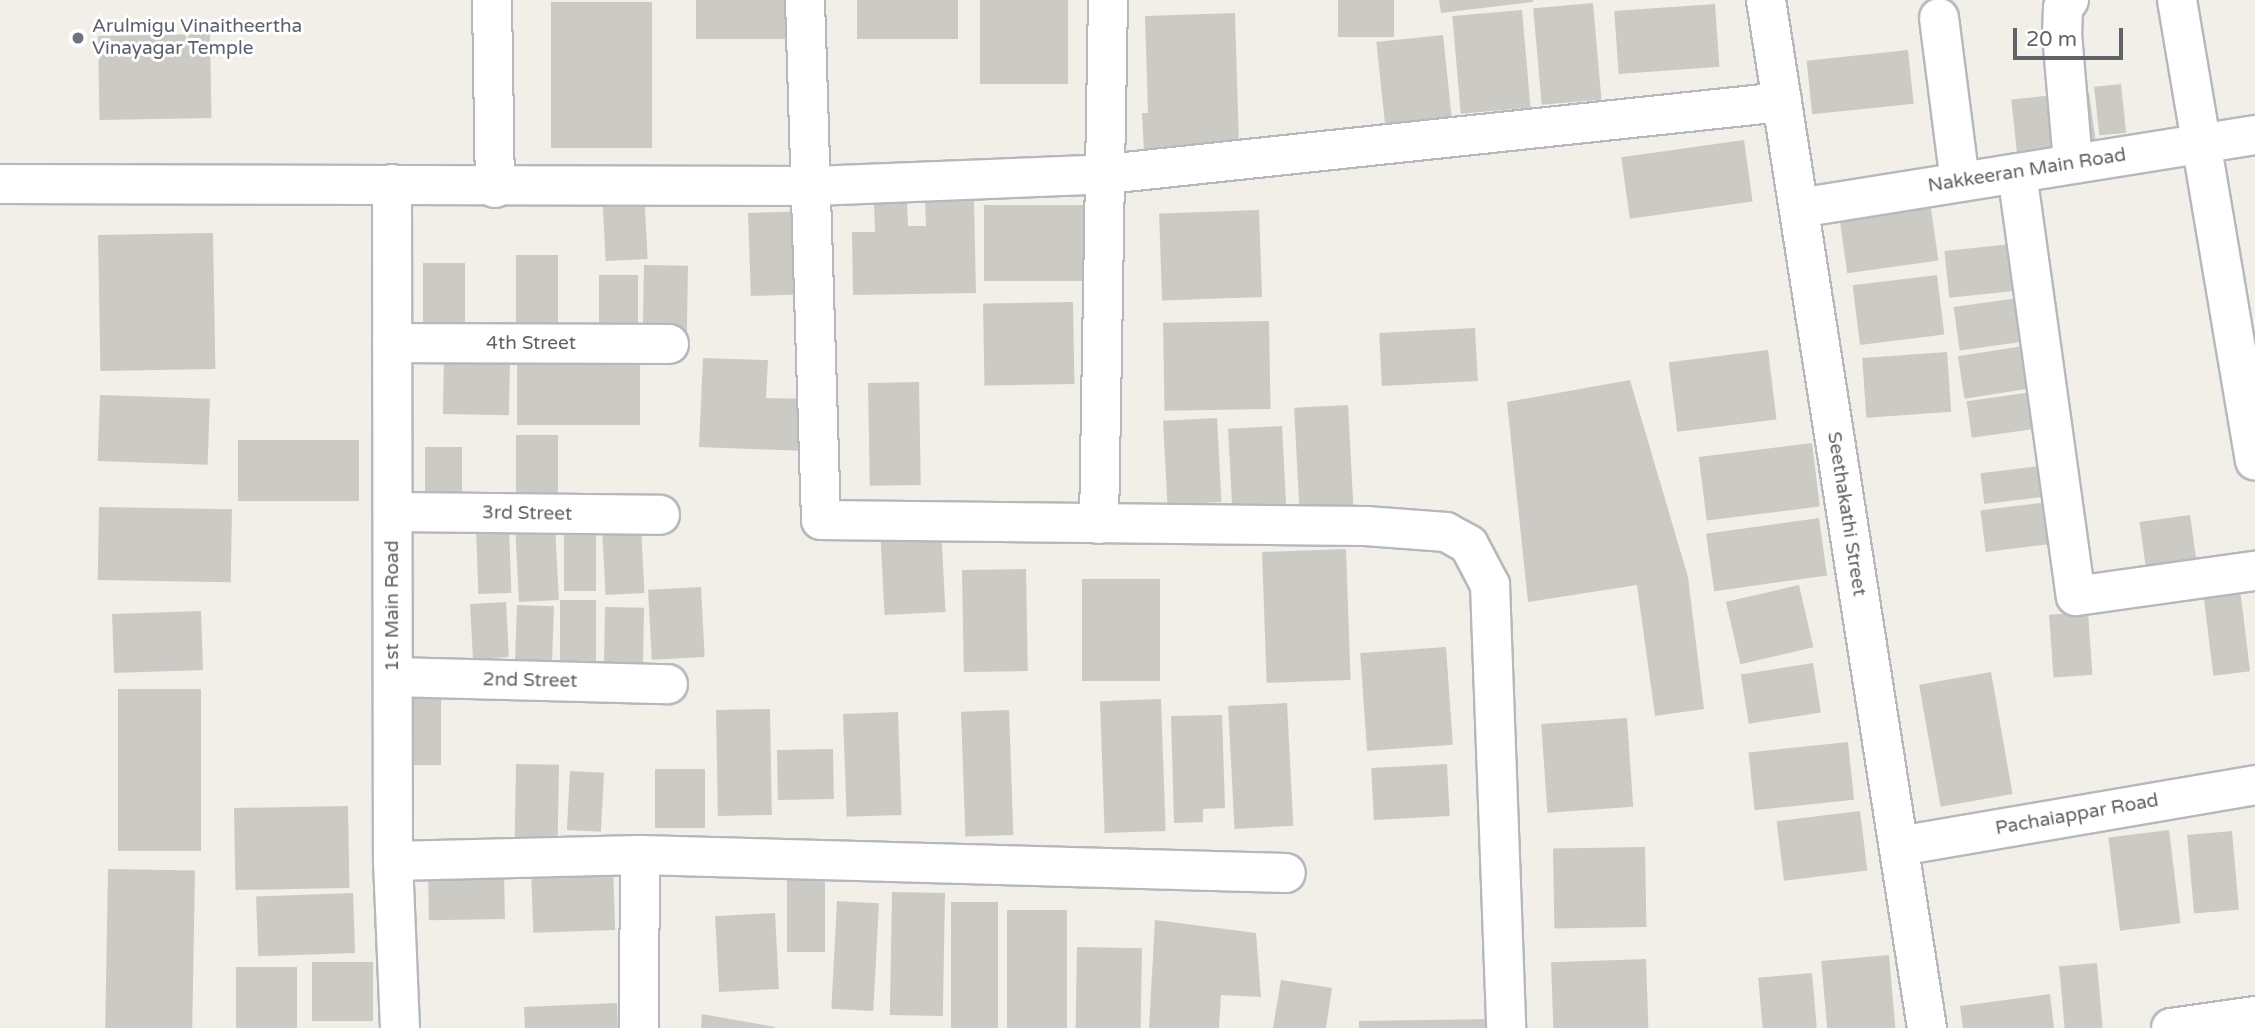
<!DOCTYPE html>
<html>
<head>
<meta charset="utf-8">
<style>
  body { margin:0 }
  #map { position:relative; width:2255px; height:1028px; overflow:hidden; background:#f1efe8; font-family:"Varela Round",sans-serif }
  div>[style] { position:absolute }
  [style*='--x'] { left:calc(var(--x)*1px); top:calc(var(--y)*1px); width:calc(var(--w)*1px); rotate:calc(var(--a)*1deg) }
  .building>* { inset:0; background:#cccac5; transform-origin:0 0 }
  .roads { filter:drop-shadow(2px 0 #b5b8bc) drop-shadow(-2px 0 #b5b8bc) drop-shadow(0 2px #b5b8bc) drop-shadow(0 -2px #b5b8bc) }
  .street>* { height:38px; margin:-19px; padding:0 19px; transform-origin:19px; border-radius:19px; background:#fff }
  .secondary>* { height:38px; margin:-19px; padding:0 19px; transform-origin:19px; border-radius:19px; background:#fff }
  .dots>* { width:19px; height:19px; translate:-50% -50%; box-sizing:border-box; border:4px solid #fff; border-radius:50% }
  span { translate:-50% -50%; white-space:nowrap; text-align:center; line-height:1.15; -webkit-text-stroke:6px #fff; paint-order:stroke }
  .worship-label { font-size:19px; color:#5b616d }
  .left { translate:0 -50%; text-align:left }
  .street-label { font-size:19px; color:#5f6368 }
  .scale { position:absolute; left:2013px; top:28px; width:110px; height:32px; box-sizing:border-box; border:4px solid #5f6368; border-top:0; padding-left:9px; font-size:21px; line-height:24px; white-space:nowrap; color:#5f6368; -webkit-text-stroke:5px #fff; paint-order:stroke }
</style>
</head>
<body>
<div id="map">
  <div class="building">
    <div style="left:696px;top:0;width:93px;height:39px"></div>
    <div style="left:857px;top:0;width:101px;height:39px"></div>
    <div style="left:980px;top:0;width:88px;height:84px"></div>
    <div style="left:1338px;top:0;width:56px;height:37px"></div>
    <div style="clip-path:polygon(1439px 0,1533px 0,1533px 2px,1441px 13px)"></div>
    <div style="left:551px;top:2px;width:101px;height:146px"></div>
    <div style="left:1593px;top:3px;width:97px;height:60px;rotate:85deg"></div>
    <div style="left:1715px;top:4px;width:63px;height:101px;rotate:86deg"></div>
    <div style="left:1522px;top:10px;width:98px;height:70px;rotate:85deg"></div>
    <div style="clip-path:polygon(1235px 13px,1239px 147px,1144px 150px,1142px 113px,1148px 113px,1145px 16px)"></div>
    <div style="left:210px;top:34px;width:84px;height:112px;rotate:89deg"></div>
    <div style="left:1443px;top:35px;width:84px;height:67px;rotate:84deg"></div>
    <div style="left:1908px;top:50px;width:54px;height:102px;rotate:84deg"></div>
    <div style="left:2121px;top:84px;width:49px;height:27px;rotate:84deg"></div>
    <div style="left:2089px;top:93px;width:53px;height:20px;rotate:82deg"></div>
    <div style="left:2064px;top:94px;width:59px;height:53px;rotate:84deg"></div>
    <div style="left:1744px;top:140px;width:62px;height:124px;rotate:82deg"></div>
    <div style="left:644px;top:190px;width:69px;height:42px;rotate:87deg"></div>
    <div style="clip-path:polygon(974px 201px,976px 293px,853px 295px,852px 232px,875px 232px,874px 203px,907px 202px,908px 226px,926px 226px,925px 202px)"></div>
    <div style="left:1092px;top:205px;width:76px;height:108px;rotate:90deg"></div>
    <div style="left:1931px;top:208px;width:53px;height:92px;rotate:82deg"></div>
    <div style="left:1259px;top:210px;width:87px;height:100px;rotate:88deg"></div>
    <div style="left:808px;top:211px;width:83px;height:60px;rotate:88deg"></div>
    <div style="left:213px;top:233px;width:136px;height:115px;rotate:89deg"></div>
    <div style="left:2012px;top:244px;width:47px;height:68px;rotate:84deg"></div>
    <div style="left:516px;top:255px;width:42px;height:72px"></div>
    <div style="left:423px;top:263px;width:42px;height:69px"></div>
    <div style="left:644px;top:265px;width:44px;height:69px;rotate:1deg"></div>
    <div style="left:599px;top:275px;width:39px;height:61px"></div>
    <div style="left:1937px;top:275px;width:60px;height:85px;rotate:83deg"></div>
    <div style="left:2018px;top:298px;width:44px;height:65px;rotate:82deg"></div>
    <div style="left:1073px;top:302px;width:82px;height:90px;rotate:89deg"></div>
    <div style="left:1269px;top:321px;width:88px;height:106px;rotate:89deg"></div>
    <div style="left:1475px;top:328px;width:53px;height:96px;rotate:87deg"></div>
    <div style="left:2023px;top:346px;width:43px;height:66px;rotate:81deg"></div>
    <div style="left:1768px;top:350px;width:70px;height:100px;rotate:83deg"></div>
    <div style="left:1947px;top:352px;width:60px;height:85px;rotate:86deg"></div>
    <div style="left:640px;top:353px;width:72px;height:123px;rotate:90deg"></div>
    <div style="left:444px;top:354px;width:66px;height:60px;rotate:1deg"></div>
    <div style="clip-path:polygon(703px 358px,768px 360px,766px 398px,810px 399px,808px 451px,699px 447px)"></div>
    <div style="clip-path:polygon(1630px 380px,1688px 577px,1704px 709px,1655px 716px,1637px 585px,1528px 602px,1507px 402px)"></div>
    <div style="left:919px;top:382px;width:103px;height:51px;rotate:89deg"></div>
    <div style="left:2032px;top:392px;width:37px;height:66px;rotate:82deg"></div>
    <div style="left:100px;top:395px;width:110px;height:66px;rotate:2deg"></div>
    <div style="left:1348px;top:405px;width:106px;height:54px;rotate:87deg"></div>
    <div style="left:1217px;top:418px;width:84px;height:54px;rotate:87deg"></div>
    <div style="left:1282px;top:426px;width:87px;height:54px;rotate:87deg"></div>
    <div style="left:516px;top:435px;width:42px;height:63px"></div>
    <div style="left:238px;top:440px;width:121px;height:61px"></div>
    <div style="left:1812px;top:443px;width:64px;height:114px;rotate:83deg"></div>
    <div style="left:425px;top:447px;width:37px;height:60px"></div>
    <div style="left:2040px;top:466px;width:31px;height:60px;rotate:83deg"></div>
    <div style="left:2048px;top:502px;width:42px;height:68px;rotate:83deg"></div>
    <div style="left:99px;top:507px;width:133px;height:73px;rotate:1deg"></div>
    <div style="left:2190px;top:515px;width:48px;height:51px;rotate:82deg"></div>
    <div style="left:1819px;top:518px;width:58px;height:114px;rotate:82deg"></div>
    <div style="left:564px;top:524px;width:32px;height:67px"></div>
    <div style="left:555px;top:525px;width:75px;height:40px;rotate:87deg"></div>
    <div style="left:509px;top:526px;width:67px;height:33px;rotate:88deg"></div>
    <div style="left:641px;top:526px;width:67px;height:39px;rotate:87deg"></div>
    <div style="left:941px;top:526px;width:86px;height:61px;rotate:87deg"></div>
    <div style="left:1346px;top:549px;width:131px;height:84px;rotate:88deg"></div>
    <div style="left:1026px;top:569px;width:102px;height:64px;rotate:89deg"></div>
    <div style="left:1082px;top:579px;width:78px;height:102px"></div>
    <div style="left:2239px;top:581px;width:91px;height:37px;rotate:83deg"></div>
    <div style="left:1799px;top:585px;width:64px;height:75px;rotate:77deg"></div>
    <div style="left:701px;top:587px;width:70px;height:53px;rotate:87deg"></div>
    <div style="left:560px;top:600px;width:36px;height:67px"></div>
    <div style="left:506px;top:602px;width:55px;height:36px;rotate:87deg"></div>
    <div style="left:517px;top:605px;width:37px;height:58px;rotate:2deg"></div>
    <div style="left:605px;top:607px;width:39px;height:64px;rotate:1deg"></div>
    <div style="left:201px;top:611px;width:59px;height:89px;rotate:88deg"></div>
    <div style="left:2088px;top:612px;width:63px;height:39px;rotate:86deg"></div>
    <div style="left:1446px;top:647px;width:98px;height:86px;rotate:86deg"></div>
    <div style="left:1813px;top:663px;width:50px;height:73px;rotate:81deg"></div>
    <div style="left:1991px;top:672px;width:124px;height:73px;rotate:80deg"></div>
    <div style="left:118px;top:689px;width:83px;height:162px"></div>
    <div style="left:401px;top:698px;width:40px;height:67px"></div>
    <div style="left:1161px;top:699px;width:132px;height:61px;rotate:88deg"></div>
    <div style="left:1287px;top:703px;width:123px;height:59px;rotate:87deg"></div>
    <div style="left:770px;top:709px;width:106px;height:54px;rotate:89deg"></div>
    <div style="left:1009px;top:710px;width:125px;height:48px;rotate:88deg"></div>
    <div style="left:898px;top:712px;width:103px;height:55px;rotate:88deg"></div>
    <div style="clip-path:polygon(1222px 715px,1225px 808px,1203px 809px,1203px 822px,1174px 823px,1171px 716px)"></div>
    <div style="left:1627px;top:718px;width:89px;height:86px;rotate:86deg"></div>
    <div style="left:1848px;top:742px;width:58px;height:100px;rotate:84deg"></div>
    <div style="left:833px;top:749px;width:50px;height:56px;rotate:89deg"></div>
    <div style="left:516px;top:764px;width:43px;height:73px;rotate:1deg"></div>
    <div style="left:1447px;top:764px;width:52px;height:76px;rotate:87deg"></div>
    <div style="left:655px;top:769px;width:50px;height:59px"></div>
    <div style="left:570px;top:771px;width:34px;height:59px;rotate:3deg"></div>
    <div style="left:348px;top:806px;width:82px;height:114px;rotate:89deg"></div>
    <div style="left:1860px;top:811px;width:60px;height:84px;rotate:83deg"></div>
    <div style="left:2169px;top:830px;width:94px;height:61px;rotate:83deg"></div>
    <div style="left:2232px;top:831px;width:79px;height:45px;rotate:85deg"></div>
    <div style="left:1645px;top:847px;width:80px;height:92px;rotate:89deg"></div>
    <div style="left:613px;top:866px;width:64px;height:82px;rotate:88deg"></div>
    <div style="left:504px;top:867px;width:52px;height:76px;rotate:89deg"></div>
    <div style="left:108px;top:869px;width:87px;height:159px;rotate:1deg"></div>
    <div style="left:787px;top:870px;width:38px;height:82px"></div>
    <div style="left:892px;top:892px;width:53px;height:123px;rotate:1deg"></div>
    <div style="left:353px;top:893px;width:60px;height:97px;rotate:88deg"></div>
    <div style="left:837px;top:901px;width:42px;height:108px;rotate:3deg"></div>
    <div style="left:951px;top:902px;width:47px;height:126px"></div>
    <div style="left:1067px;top:910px;width:118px;height:60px;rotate:90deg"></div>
    <div style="left:775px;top:913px;width:76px;height:60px;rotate:87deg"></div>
    <div style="clip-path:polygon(1155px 920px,1256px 933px,1261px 997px,1221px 995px,1219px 1028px,1149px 1028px)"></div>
    <div style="left:1077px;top:947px;width:65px;height:81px;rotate:1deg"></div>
    <div style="left:1889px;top:955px;width:73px;height:68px;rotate:85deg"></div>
    <div style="left:1646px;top:959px;width:69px;height:95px;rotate:88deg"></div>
    <div style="left:373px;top:962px;width:59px;height:61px;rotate:90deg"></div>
    <div style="left:2097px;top:963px;width:65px;height:38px;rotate:85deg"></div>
    <div style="left:236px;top:967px;width:61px;height:61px"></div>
    <div style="left:1812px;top:973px;width:55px;height:54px;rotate:85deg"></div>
    <div style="clip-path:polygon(1281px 980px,1332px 988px,1326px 1028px,1273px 1028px)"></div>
    <div style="clip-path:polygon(2050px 994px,2054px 1028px,1963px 1028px,1960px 1006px)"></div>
    <div style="clip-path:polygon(617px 1003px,618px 1028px,525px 1028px,524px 1007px)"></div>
    <div style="clip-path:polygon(702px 1014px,775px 1027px,775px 1028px,701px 1028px)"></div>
    <div style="clip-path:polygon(1493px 1019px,1493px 1028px,1359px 1028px,1359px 1021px)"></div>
  </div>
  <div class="roads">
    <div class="street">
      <div style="--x:492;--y:0;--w:188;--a:89.1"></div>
      <div style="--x:805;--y:0;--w:520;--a:88.24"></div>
      <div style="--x:821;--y:520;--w:545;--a:0.63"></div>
      <div style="--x:1366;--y:526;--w:80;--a:4.3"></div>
      <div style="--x:1446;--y:532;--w:26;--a:29"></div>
      <div style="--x:1469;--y:545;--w:45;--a:62.3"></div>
      <div style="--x:1490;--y:585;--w:443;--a:87.9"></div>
      <div style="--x:2069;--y:0;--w:10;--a:127"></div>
      <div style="--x:2063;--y:8;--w:26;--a:92"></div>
      <div style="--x:2062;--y:34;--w:129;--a:85.1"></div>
      <div style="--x:2177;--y:0;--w:467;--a:80.4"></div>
      <div style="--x:1939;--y:18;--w:165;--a:82.7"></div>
      <div style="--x:2017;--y:173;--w:427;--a:82.1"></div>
      <div style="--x:2076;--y:596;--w:181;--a:-8"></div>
      <div style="--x:0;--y:184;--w:813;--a:0.14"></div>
      <div style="--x:813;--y:186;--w:294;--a:-2.3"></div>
      <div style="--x:1107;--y:174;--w:679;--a:-6.09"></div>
      <div style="--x:392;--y:184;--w:677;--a:89.92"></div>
      <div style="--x:393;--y:861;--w:167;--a:87.6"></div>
      <div style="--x:1799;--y:208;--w:462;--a:-9.1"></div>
      <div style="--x:392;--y:343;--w:277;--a:0.2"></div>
      <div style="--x:393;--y:512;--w:267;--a:0.6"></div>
      <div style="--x:1099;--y:524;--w:524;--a:-89.02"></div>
      <div style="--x:393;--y:677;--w:275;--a:1.5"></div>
      <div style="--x:1899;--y:846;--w:361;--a:-9.7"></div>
      <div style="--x:393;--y:861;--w:247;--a:-1.4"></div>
      <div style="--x:640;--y:855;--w:646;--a:1.6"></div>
      <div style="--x:639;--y:1028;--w:173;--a:-89.7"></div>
      <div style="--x:2171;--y:1028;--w:85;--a:-8.1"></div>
    </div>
    <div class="secondary">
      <div style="--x:1766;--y:0;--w:1041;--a:81.1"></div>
    </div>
  </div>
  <div class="dots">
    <div style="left:78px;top:38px;background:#6b7280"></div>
  </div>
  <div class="worship-label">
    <span class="left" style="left:92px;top:38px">Arulmigu Vinaitheertha<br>Vinayagar Temple</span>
  </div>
  <div class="street-label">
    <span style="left:2027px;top:171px;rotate:-9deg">Nakkeeran Main Road</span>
    <span style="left:531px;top:344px">4th Street</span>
    <span style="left:527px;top:514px;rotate:1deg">3rd Street</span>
    <span style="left:1846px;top:514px;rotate:81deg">Seethakathi Street</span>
    <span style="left:393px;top:606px;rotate:-90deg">1st Main Road</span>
    <span style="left:530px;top:681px;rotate:1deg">2nd Street</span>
    <span style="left:2077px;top:815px;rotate:-10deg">Pachaiappar Road</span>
  </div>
  <div class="scale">20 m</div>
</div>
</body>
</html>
